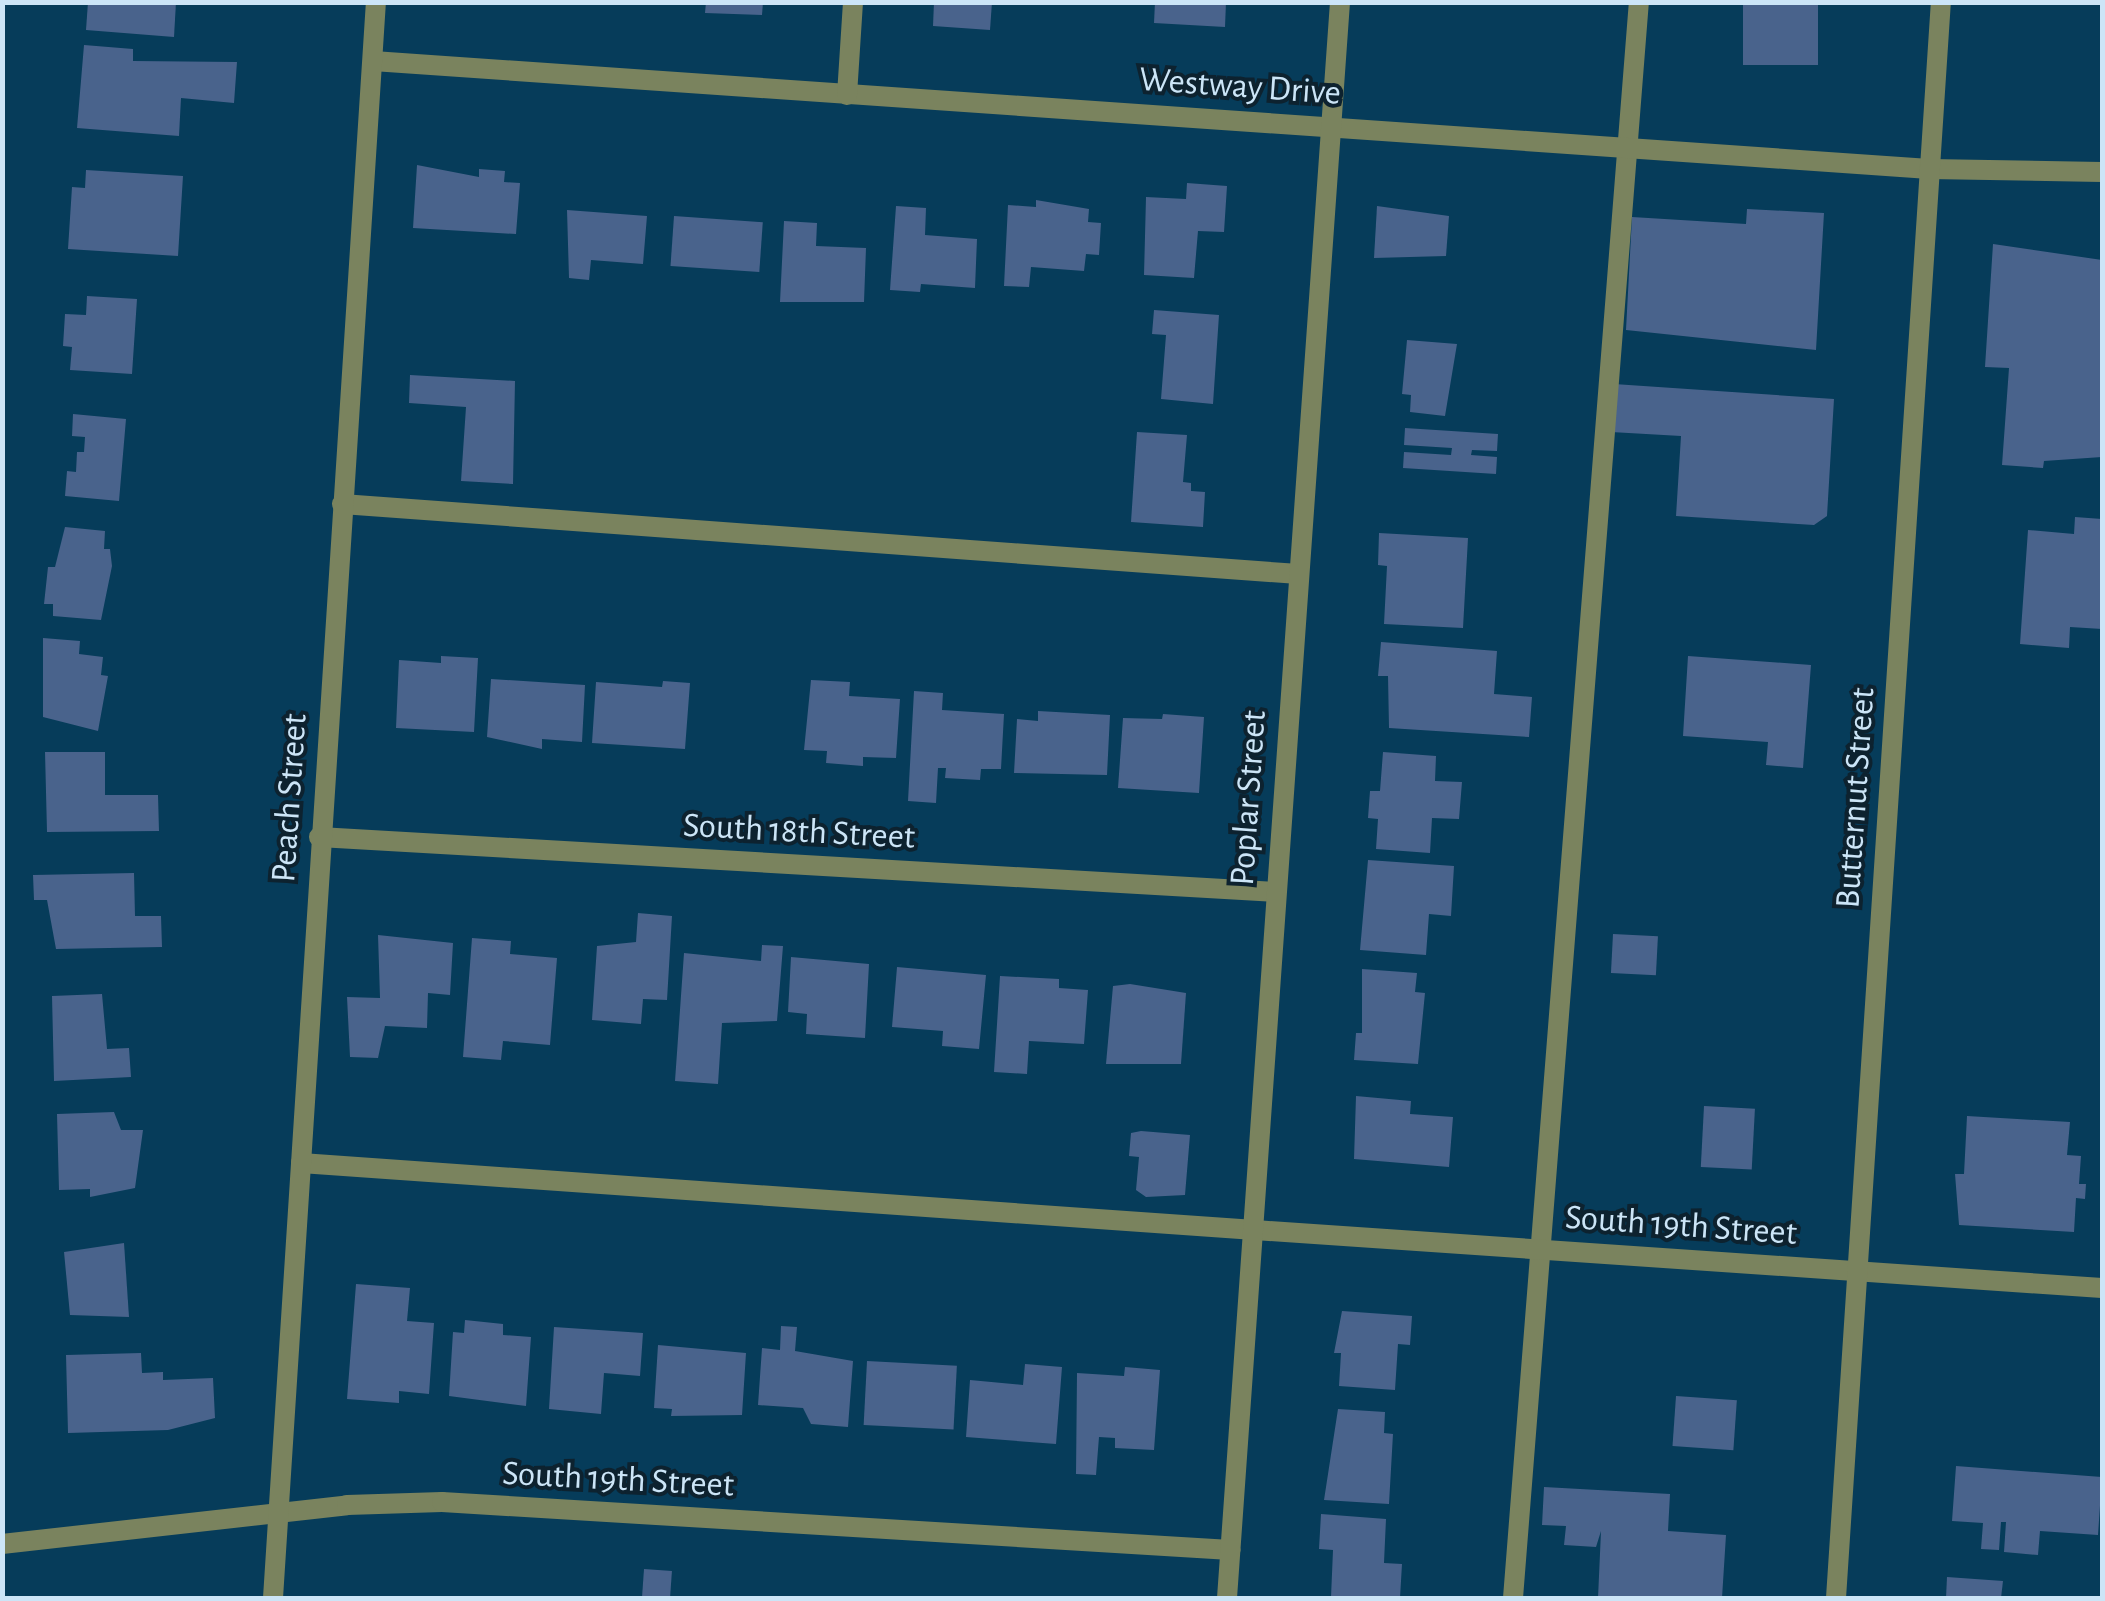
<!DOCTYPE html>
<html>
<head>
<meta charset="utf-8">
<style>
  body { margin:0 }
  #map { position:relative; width:2105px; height:1601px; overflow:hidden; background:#063c5a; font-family:"Alegreya Sans",sans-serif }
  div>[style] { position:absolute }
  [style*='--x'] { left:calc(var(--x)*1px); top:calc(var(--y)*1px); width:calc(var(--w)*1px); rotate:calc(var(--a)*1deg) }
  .building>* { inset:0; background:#49638c; transform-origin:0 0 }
  .service>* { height:20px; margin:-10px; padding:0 10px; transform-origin:10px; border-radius:10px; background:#7a835e }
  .minor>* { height:20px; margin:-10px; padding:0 10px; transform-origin:10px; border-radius:10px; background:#7a835e }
  .tertiary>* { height:20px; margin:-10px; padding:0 10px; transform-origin:10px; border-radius:10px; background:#7a835e }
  span { translate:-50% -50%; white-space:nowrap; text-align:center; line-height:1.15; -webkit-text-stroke:8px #0d222f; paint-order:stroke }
  .street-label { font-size:35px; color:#cce5f7 }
  .frame { position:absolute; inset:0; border:5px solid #cce5f7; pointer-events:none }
</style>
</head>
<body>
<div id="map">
  <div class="building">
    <div style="clip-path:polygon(88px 2px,176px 2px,174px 37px,86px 30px)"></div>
    <div style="clip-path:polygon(706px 2px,763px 2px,762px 15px,705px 13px)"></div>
    <div style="clip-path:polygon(934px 2px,992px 2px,990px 30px,933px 26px)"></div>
    <div style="clip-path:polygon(1155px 2px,1226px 2px,1225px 27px,1154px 23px)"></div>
    <div style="left:1743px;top:2px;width:75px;height:63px"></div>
    <div style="clip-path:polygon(84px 45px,133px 49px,133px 61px,237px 62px,234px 103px,181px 98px,179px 136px,77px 128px)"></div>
    <div style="clip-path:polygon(417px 165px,479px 177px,479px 169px,505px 171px,504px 182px,520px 183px,516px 234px,413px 228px)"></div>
    <div style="clip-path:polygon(86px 170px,183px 176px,178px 256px,68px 249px,72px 187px,85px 188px)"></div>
    <div style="clip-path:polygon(1187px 183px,1227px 186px,1224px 232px,1198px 231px,1194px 278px,1144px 275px,1146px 197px,1186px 199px)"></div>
    <div style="clip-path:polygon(1036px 200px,1089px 209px,1088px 222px,1101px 223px,1099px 255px,1086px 254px,1084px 271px,1031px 267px,1029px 287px,1004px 286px,1008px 205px,1036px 207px)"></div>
    <div style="clip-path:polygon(896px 206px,926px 208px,925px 235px,977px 239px,975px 288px,921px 284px,920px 292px,890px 290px)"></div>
    <div style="clip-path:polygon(1377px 206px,1449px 216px,1446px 256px,1374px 258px)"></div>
    <div style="clip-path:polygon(1747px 209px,1824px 213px,1816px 350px,1626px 330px,1632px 217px,1746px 224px)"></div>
    <div style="clip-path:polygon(567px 210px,647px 216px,643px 264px,591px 260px,589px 280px,569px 278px)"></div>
    <div style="left:674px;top:216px;width:89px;height:50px;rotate:4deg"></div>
    <div style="clip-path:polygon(784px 221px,817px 223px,816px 246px,866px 248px,864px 302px,780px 302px)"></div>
    <div style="clip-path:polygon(1993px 244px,2102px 260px,2102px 457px,2044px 461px,2043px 468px,2002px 465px,2009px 368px,1985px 367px)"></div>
    <div style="clip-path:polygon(87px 296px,137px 299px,132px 374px,70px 370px,72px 347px,63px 346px,65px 314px,86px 315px)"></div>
    <div style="clip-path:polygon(1154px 310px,1219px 315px,1213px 404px,1161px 399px,1166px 335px,1152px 334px)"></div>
    <div style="clip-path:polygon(1407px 340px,1457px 344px,1445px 416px,1410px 412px,1411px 395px,1402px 394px)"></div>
    <div style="clip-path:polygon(410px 375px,515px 381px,513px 484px,461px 481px,466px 407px,409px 403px)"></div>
    <div style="clip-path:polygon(1614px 384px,1834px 399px,1827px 516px,1814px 525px,1676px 516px,1681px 436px,1611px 432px)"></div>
    <div style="clip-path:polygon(73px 414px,126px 419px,119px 501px,65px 496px,67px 471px,76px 472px,77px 452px,84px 452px,85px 437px,72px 436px)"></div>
    <div style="clip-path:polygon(1405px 428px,1498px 434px,1497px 451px,1472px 450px,1471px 455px,1497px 457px,1496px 474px,1403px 468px,1404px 452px,1451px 455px,1452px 448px,1404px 445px)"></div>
    <div style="clip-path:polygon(1137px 432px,1187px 435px,1183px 482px,1191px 483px,1191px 491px,1205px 492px,1203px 527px,1131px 522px)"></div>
    <div style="clip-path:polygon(2075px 517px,2102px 519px,2102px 629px,2070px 627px,2069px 648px,2020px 644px,2028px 530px,2074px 534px)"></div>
    <div style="clip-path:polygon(65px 527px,105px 531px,104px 549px,110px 549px,112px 566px,101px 620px,53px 616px,53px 604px,44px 604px,48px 567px,55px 567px)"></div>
    <div style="clip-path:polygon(1379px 533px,1468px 538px,1463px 628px,1384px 624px,1387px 566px,1378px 565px)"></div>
    <div style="clip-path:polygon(43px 638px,80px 641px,79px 654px,103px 657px,101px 675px,108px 676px,98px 731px,43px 717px)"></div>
    <div style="clip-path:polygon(1381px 642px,1497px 651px,1494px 694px,1532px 697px,1529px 737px,1389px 728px,1388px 676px,1378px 676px)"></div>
    <div style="clip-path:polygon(441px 656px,478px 658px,474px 732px,396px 728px,399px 660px,441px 663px)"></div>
    <div style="clip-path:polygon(1688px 656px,1811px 665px,1803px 768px,1766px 765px,1768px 742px,1683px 736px)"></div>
    <div style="clip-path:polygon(491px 679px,585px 685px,582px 742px,542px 739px,542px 749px,487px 737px)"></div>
    <div style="clip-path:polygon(811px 680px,850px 682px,849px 696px,900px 699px,896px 758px,863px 757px,863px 766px,826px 763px,827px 751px,804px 750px)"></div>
    <div style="clip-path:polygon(663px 681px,690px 683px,685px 749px,592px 743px,596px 682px,662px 687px)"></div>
    <div style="clip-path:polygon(914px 691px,943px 693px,942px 710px,1004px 714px,1001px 769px,981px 769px,980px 780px,945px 778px,946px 768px,938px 768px,936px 803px,908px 801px)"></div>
    <div style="clip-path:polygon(1038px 711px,1110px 715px,1107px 775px,1014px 773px,1017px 719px,1038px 721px)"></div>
    <div style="clip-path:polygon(1163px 714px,1204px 717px,1199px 793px,1118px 788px,1123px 718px,1162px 719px)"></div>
    <div style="clip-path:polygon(45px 752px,105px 752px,105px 795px,158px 795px,159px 831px,47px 832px)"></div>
    <div style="clip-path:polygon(1383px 752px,1436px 756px,1435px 781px,1462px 782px,1459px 819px,1432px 818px,1430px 853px,1376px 849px,1378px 819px,1368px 818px,1370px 791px,1380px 791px)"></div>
    <div style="clip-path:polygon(1368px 860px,1454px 866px,1451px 916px,1429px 914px,1426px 955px,1360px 950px)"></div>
    <div style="clip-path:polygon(134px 873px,135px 916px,161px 916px,162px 947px,56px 949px,47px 900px,34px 900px,33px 875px)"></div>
    <div style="clip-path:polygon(638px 913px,672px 916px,667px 1000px,643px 999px,641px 1024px,592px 1020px,597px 946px,636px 942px)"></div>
    <div style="left:1613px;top:934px;width:45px;height:39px;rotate:3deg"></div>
    <div style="clip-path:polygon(378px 935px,453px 943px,450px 995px,428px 993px,427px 1028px,385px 1026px,378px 1058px,350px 1057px,347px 997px,380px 998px)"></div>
    <div style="clip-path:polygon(472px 938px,511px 941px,510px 954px,557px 958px,550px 1045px,503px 1041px,501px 1060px,463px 1057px)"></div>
    <div style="clip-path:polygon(762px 945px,783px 946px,777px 1021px,722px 1023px,718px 1084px,675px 1081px,684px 953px,761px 961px)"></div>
    <div style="clip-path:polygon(791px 957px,869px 964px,865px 1038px,806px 1034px,807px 1014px,788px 1012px)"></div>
    <div style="clip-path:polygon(897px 967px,986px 975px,979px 1049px,942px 1046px,943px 1031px,892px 1027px)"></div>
    <div style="clip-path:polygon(1362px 969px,1417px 973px,1415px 992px,1425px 993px,1418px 1064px,1354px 1060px,1356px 1033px,1362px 1033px)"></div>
    <div style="clip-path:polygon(1000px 976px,1059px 979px,1059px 988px,1088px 990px,1084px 1044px,1029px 1041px,1027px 1074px,994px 1072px)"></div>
    <div style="clip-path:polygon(1130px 984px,1186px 993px,1181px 1064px,1106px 1064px,1113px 986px)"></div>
    <div style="clip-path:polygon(102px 994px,107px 1049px,129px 1048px,131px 1077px,54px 1081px,52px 996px)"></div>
    <div style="clip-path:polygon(1356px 1096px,1411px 1101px,1410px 1114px,1453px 1117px,1449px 1167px,1354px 1159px)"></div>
    <div style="left:1704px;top:1106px;width:51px;height:61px;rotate:3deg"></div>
    <div style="clip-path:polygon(114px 1112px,121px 1130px,143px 1130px,135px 1188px,90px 1197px,90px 1189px,59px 1190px,57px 1114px)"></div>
    <div style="clip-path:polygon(1967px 1116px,2070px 1122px,2067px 1155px,2081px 1156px,2079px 1184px,2086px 1184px,2085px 1199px,2076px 1198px,2074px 1232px,1959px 1225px,1955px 1174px,1964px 1174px)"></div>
    <div style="clip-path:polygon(1141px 1131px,1190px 1135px,1185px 1195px,1146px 1197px,1136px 1190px,1139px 1157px,1129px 1156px,1131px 1133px)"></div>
    <div style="clip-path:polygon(124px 1243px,129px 1317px,70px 1315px,64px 1252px)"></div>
    <div style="clip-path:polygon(356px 1284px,410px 1288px,407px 1321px,434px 1323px,429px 1394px,399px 1391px,399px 1403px,347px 1399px)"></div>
    <div style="clip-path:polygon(1342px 1311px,1412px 1316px,1410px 1345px,1398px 1344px,1395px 1390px,1339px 1386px,1341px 1353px,1334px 1353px)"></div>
    <div style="clip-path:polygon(465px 1320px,503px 1324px,503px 1335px,531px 1337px,526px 1406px,449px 1396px,453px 1332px,464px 1333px)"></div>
    <div style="clip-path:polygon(781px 1326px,797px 1327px,795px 1351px,853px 1361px,848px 1427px,811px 1424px,803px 1408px,758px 1405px,762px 1348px,780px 1350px)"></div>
    <div style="clip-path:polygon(554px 1327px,643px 1333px,640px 1376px,604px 1373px,601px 1414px,549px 1409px)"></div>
    <div style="clip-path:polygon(658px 1345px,746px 1353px,742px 1415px,671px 1416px,672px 1409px,654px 1408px)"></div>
    <div style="clip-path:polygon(141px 1353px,142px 1373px,163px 1372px,163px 1380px,213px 1378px,215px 1418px,168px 1430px,68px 1433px,66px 1355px)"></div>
    <div style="left:867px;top:1361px;width:90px;height:64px;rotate:3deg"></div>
    <div style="clip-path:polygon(1025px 1364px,1062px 1367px,1056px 1444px,966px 1437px,970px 1380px,1023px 1385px)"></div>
    <div style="clip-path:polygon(1125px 1367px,1160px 1370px,1154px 1450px,1115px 1448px,1115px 1438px,1099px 1437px,1096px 1475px,1076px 1474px,1077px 1373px,1124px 1376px)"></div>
    <div style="left:1676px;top:1396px;width:61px;height:50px;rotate:4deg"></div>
    <div style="clip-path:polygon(1338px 1409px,1385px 1412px,1384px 1433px,1393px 1434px,1389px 1504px,1324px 1500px)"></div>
    <div style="clip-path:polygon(1956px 1466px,2102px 1477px,2098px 1535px,2040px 1531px,2038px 1555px,2004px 1552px,2006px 1522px,2001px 1522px,1999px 1550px,1981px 1549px,1983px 1523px,1952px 1521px)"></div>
    <div style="clip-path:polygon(1544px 1487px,1670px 1494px,1668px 1531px,1726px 1535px,1722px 1598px,1598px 1598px,1601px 1531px,1596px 1547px,1564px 1545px,1566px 1526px,1542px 1525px)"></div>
    <div style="clip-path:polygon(1321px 1514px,1386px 1519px,1384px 1563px,1402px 1564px,1400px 1598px,1331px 1597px,1333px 1550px,1319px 1549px)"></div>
    <div style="left:644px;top:1569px;width:28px;height:29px;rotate:4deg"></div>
    <div style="clip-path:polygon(1947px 1577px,2003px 1581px,2001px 1598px,1946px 1598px)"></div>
  </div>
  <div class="service">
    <div style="--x:342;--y:504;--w:959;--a:4.19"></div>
    <div style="--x:301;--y:1163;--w:956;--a:4.02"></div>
    <div style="--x:1513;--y:1598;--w:1601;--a:-85.49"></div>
  </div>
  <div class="minor">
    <div style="--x:373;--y:61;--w:1560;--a:3.97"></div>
    <div style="--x:1929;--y:169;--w:173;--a:1"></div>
    <div style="--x:847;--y:95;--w:93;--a:-86.3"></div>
    <div style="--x:319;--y:837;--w:958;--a:3.29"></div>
    <div style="--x:1255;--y:1230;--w:849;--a:3.92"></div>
    <div style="--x:2;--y:1544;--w:347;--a:-6.4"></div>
    <div style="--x:347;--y:1505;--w:95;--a:-1.8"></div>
    <div style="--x:442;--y:1502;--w:790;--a:3.48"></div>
    <div style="--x:273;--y:1598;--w:1599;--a:-86.31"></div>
    <div style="--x:1227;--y:1598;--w:1600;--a:-85.95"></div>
  </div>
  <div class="tertiary">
    <div style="--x:1836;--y:1598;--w:1599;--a:-86.24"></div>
  </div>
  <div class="street-label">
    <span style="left:1240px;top:87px;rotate:4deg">Westway Drive</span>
    <span style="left:290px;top:798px;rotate:-86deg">Peach Street</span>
    <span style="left:1249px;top:798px;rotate:-86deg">Poplar Street</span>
    <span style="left:1856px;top:798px;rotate:-86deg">Butternut Street</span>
    <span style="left:799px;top:832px;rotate:3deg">South 18th Street</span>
    <span style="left:1681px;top:1226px;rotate:4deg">South 19th Street</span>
    <span style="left:618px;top:1480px;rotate:3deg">South 19th Street</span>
  </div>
  <div class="frame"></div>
</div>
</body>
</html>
